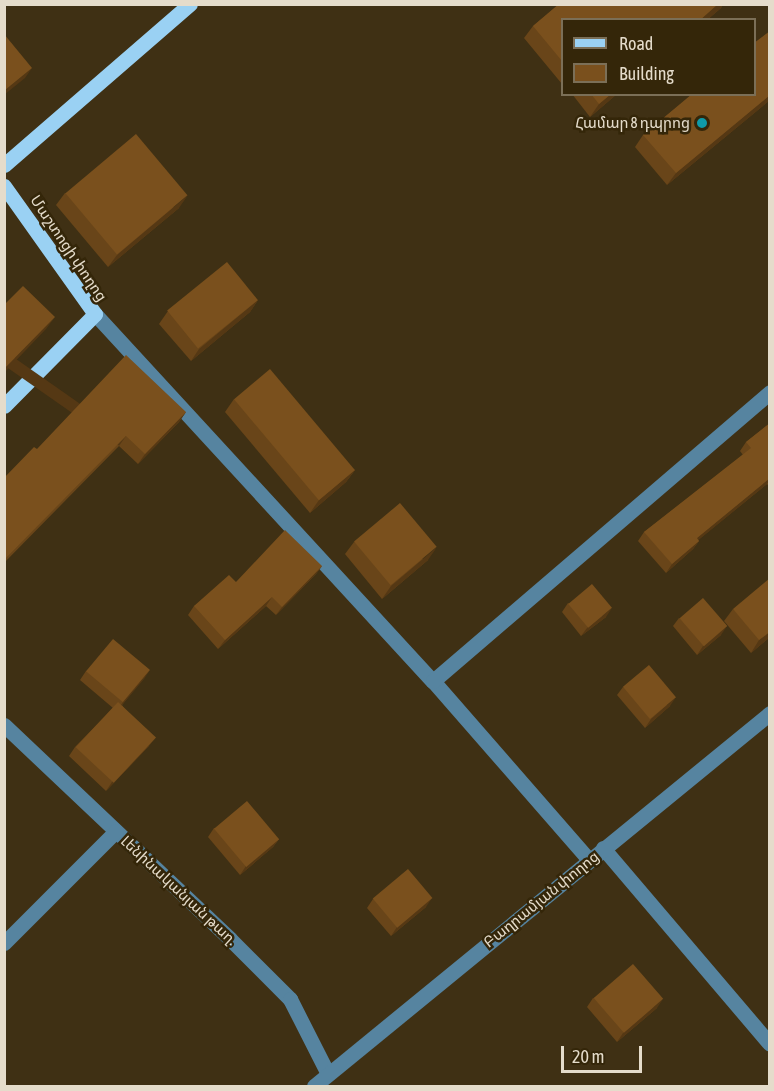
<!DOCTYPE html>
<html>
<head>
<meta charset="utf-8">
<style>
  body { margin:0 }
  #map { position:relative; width:774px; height:1091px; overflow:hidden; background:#3f3014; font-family:"Asap Condensed","Noto Sans Armenian",sans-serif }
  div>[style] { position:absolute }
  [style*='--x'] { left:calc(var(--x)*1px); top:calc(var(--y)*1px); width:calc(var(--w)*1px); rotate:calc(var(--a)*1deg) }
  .minor>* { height:15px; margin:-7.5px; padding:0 7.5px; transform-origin:7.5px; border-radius:7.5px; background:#5684a0 }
  .major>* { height:15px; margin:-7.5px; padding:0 7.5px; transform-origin:7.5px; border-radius:7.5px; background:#9ad1f3 }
  .wall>* { inset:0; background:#694519 }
  .shaded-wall>* { inset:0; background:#553814; transform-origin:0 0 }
  .building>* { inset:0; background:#7a501d; transform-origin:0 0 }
  .dots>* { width:16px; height:16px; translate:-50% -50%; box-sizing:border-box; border:3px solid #342609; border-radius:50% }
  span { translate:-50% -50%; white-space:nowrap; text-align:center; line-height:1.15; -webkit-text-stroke:5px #342609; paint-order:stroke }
  .poi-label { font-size:15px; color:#e5dccb }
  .right { translate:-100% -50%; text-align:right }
  .street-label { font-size:15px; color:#e5dccb }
  .frame { position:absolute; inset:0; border:6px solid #e5dccb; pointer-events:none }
  .legend { position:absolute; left:561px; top:18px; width:195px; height:78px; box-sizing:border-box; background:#342609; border:2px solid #7b6f57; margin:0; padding:8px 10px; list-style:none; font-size:18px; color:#e5dccb }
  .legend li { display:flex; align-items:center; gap:12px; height:30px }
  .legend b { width:30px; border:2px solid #7b6f57 }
  .scale { position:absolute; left:561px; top:1046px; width:81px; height:27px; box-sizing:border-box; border:3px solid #e5dccb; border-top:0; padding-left:8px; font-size:18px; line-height:21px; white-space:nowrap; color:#e5dccb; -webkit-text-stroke:4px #342609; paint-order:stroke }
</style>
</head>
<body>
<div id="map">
  <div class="minor">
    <div style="--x:95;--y:314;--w:499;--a:47.4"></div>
    <div style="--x:433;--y:681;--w:237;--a:48.9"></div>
    <div style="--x:433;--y:681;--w:444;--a:-40.6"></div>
    <div style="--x:4;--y:725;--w:311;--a:43.4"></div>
    <div style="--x:230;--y:939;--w:85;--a:45"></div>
    <div style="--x:290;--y:999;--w:84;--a:63.1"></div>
    <div style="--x:603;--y:848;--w:257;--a:49.6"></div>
    <div style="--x:4;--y:943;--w:158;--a:-45"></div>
    <div style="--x:314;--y:1086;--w:589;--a:-39.28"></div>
  </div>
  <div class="major">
    <div style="--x:4;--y:165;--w:246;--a:-40.9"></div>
    <div style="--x:4;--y:186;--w:157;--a:54.6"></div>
    <div style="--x:95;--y:314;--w:129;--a:134.7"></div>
  </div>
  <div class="wall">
    <div style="clip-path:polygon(559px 4px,723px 4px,721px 8px,707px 20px,562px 20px,562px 84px,524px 38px,533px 26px)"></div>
    <div style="clip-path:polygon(770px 31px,770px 100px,667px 185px,635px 147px,643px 135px)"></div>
    <div style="clip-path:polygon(572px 94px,617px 94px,590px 117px)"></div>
    <div style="clip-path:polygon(65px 193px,179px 208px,108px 267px,56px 205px)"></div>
    <div style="clip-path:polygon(258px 300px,250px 312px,191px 361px,159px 324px,168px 311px)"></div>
    <div style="clip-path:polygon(234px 399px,355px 470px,346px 482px,310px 513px,225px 412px)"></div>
    <div style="clip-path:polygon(186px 412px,179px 422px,138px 464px,119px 446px,4px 563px,4px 478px,37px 449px)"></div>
    <div style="clip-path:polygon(770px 423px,770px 487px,767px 484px,698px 540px,699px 541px,693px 549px,666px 573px,638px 541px,644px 532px,743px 455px,740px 451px,746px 442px)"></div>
    <div style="clip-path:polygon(354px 542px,428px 560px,382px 599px,345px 554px)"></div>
    <div style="clip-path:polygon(322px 566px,316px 574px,276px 615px,266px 606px,218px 649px,188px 615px,194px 606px,236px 582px)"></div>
    <div style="clip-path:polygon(568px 603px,606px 617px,581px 636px,562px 612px)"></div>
    <div style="clip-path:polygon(733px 609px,770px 637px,751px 653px,724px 621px)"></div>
    <div style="clip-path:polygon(679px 618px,721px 635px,697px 655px,673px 626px)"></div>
    <div style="clip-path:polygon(150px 670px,122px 705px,149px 746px,106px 791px,69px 756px,75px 747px,113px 708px,80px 680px,86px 671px)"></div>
    <div style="clip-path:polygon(623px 687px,670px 706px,645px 728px,617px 695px)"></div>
    <div style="clip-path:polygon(214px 828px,279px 839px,273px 847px,240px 875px,208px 837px)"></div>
    <div style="clip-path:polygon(373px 899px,426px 907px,391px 936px,367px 908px)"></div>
    <div style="clip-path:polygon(593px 998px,657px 1008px,617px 1042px,587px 1007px)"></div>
  </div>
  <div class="shaded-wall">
    <div style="clip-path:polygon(718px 4px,723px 4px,721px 8px,707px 20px,700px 20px)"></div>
    <div style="clip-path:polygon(32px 68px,25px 78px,4px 95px,4px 91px)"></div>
    <div style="clip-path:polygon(611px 94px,617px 94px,590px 117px,599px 104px)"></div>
    <div style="clip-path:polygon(770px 95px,770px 100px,667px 185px,676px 173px)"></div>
    <div style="clip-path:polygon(188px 195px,179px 208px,108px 267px,117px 255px)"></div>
    <div style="clip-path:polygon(258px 300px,250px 312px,191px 361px,199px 349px)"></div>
    <div style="clip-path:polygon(55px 317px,46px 329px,4px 373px,4px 369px)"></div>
    <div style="clip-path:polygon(186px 412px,179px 422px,138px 464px,145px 454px)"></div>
    <div style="left:126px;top:436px;width:12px;height:174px;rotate:125deg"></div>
    <div style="clip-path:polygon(355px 470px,346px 482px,310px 513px,319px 500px)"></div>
    <div style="clip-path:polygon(770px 478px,770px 480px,767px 484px,690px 547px,697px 538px)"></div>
    <div style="clip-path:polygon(699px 541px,693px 549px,666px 573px,672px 564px)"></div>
    <div style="clip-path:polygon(437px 547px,428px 560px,382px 599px,391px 586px)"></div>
    <div style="clip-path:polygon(322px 566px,316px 574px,276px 615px,282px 607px)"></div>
    <div style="clip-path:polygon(272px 597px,266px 606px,218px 649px,225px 640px)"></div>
    <div style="clip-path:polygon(612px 608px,606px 617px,581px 636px,587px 628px)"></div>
    <div style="clip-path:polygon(727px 626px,721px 635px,697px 655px,703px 646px)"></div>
    <div style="clip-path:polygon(770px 632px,770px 637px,751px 653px,759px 640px)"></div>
    <div style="clip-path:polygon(150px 670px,144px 679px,117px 711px,123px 702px)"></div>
    <div style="clip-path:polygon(676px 697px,670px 706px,645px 728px,651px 719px)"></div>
    <div style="clip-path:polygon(156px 737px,149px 746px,106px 791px,112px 782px)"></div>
    <div style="clip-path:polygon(279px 839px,273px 847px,240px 875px,246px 866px)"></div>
    <div style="clip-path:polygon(432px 898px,426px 907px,391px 936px,397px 927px)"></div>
    <div style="clip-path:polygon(663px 999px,657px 1008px,617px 1042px,623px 1033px)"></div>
  </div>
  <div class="building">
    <div style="clip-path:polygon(559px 4px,718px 4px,700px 20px,562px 20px,562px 61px,533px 26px)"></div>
    <div style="clip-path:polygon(770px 31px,770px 95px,676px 173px,643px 135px,692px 94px,754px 94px,754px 43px)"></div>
    <div style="clip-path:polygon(4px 34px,32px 68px,4px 91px)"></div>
    <div style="clip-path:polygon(591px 94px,611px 94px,599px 104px)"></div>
    <div style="left:136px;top:134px;width:80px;height:92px;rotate:50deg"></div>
    <div style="left:227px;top:262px;width:49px;height:77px;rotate:51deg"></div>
    <div style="clip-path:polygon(23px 286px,55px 317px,4px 369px,4px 305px)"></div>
    <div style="clip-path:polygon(126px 355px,186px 412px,145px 454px,126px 436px,4px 560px,4px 478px,34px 447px,37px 449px)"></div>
    <div style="left:270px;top:369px;width:132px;height:47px;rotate:50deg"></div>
    <div style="clip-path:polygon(770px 423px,770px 478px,697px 538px,699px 541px,672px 564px,644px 532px,751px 448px,746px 442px)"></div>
    <div style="left:400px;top:503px;width:57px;height:60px;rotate:50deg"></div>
    <div style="clip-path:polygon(285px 530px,322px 566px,282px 607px,272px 597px,225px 640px,194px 606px,229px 575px,236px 582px)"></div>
    <div style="clip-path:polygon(770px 578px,770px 632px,759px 640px,733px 609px)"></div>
    <div style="left:592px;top:584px;width:31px;height:31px;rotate:50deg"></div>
    <div style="left:703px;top:598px;width:37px;height:31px;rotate:49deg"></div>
    <div style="left:113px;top:639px;width:48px;height:42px;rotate:40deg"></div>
    <div style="left:649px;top:665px;width:42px;height:34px;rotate:50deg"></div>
    <div style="left:118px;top:702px;width:52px;height:62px;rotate:43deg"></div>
    <div style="left:247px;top:801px;width:50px;height:43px;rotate:50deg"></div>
    <div style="left:408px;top:869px;width:38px;height:46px;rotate:50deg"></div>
    <div style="left:633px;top:964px;width:46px;height:52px;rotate:49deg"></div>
  </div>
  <div class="dots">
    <div style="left:702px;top:123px;background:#0f9aa8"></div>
  </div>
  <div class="poi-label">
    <span class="right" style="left:690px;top:123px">Համար 8 դպրոց</span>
  </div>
  <div class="street-label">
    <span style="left:69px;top:248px;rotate:56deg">Մաշտոցի փողոց</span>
    <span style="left:179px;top:890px;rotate:43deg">Լենինականյան թաղ.</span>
    <span style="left:541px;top:899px;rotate:-39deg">Բաղրամյան փողոց</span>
  </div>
  <div class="frame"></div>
  <ul class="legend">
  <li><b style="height:8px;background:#9ad1f3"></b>Road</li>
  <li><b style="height:16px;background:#7a501d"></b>Building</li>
  </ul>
  <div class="scale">20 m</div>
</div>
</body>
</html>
